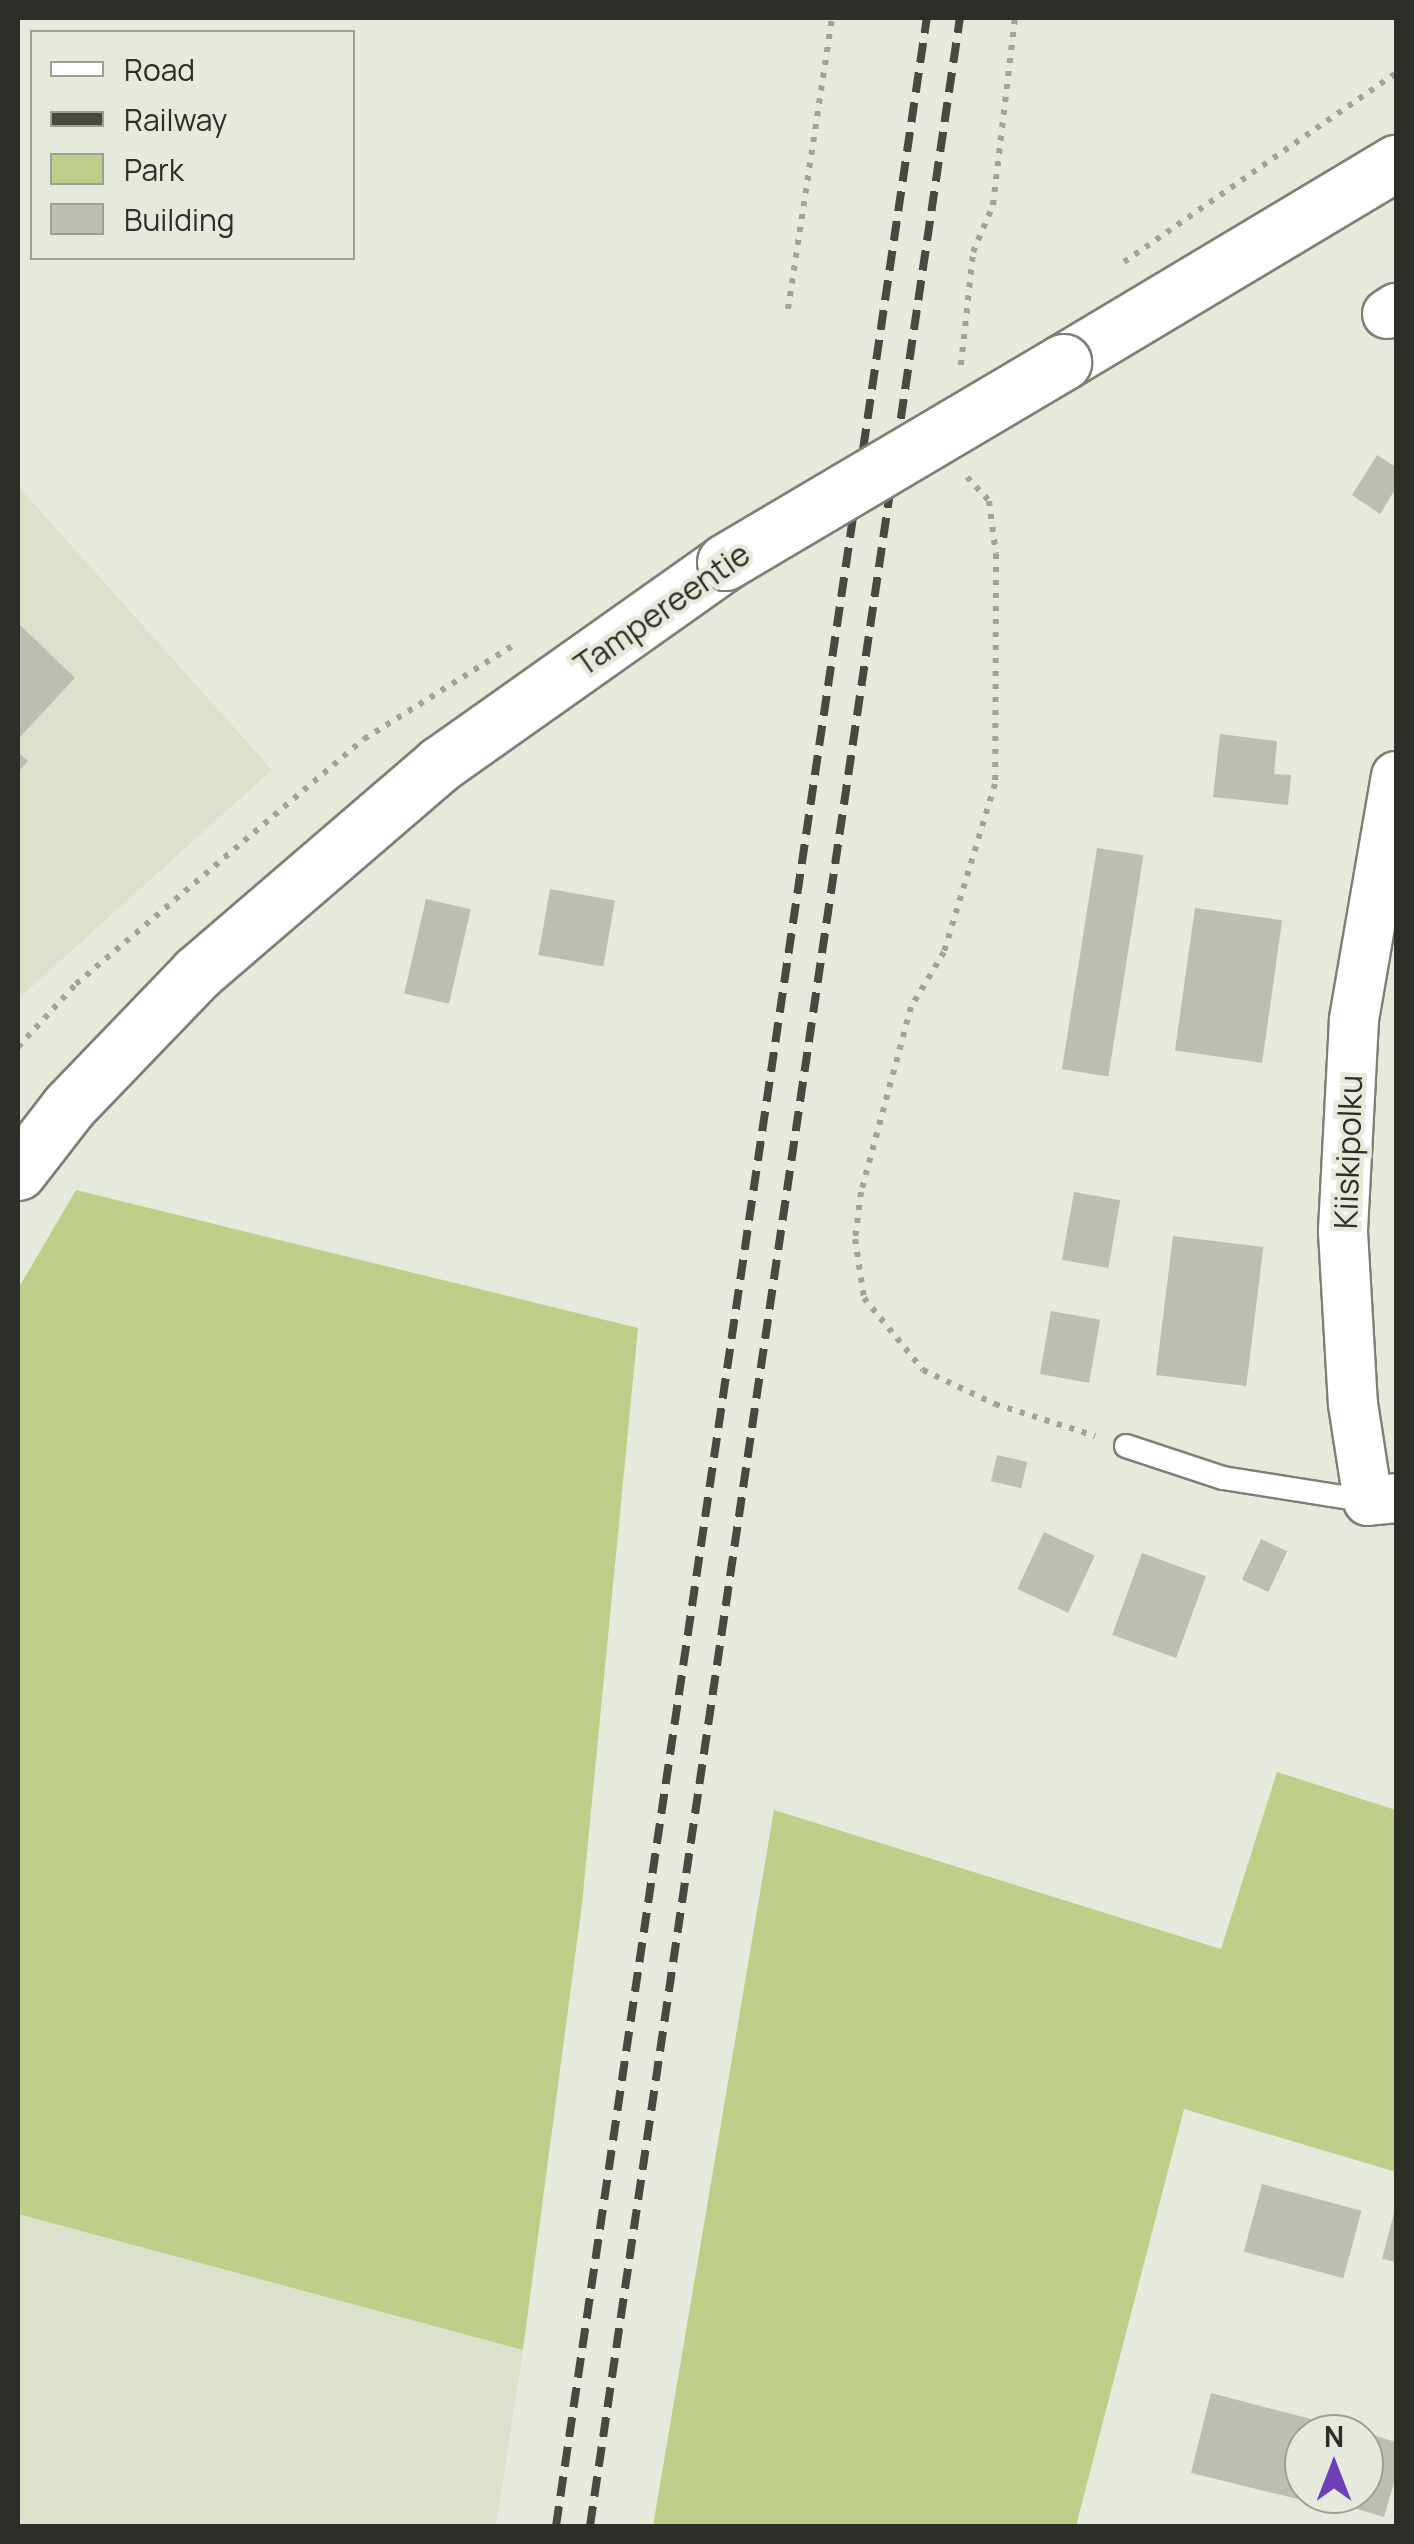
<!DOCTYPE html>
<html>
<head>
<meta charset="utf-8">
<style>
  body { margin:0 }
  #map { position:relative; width:1414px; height:2544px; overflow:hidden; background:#e6eadc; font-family:Manrope,sans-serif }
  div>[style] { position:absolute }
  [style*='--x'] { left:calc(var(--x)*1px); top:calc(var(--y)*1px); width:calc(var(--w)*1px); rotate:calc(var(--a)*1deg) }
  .built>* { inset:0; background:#dce1cc }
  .green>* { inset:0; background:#bece89 }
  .building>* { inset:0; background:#bbbeb1; transform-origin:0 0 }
  .path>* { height:6px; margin-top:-3px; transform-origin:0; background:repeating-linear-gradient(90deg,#a0a398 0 5px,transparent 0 13px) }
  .roads { filter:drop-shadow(2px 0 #7d8074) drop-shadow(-2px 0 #7d8074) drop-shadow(0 2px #7d8074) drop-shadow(0 -2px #7d8074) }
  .lane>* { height:22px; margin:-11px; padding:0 11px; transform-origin:11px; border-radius:11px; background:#fff }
  .street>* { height:48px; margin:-24px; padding:0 24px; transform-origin:24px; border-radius:24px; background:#fff }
  .secondary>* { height:55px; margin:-27.5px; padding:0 27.5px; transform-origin:27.5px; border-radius:27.5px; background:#fff }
  .rail>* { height:8px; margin-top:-4px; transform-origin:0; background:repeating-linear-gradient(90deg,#474a43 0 20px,transparent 0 30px) }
  .bridges { filter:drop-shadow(2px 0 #7d8074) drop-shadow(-2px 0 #7d8074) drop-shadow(0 2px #7d8074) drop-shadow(0 -2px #7d8074) }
  .secondary-bridge>* { height:55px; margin:-27.5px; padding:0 27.5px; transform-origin:27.5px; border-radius:27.5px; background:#fff }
  span { translate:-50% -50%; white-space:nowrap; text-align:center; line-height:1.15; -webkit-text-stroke:9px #e6eadc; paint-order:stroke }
  .street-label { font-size:32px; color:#2c2e28 }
  .frame { position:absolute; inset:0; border:20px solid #2c2e28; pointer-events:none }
  .legend { position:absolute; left:30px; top:30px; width:325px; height:230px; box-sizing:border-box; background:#e6eadc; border:2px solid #9c9f94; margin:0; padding:12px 18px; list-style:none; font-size:30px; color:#2c2e28 }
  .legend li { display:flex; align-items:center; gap:20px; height:50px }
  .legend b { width:50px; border:2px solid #9c9f94 }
  .north { position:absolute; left:1284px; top:2414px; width:100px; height:100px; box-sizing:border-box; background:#e6eadc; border:2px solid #9c9f94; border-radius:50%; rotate:0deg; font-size:28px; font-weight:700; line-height:40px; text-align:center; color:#2c2e28 }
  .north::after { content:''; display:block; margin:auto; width:35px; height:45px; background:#6e3fb7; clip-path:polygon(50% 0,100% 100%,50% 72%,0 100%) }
</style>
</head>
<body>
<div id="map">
  <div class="built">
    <div style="clip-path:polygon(18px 486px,272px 770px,18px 999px)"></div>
    <div style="clip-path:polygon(18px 2214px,523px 2350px,496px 2526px,18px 2526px)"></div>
  </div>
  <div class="green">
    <div style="clip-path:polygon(76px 1190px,638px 1328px,582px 1904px,523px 2350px,18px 2214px,18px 1289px)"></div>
    <div style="clip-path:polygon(1277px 1772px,1396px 1810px,1396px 2172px,1184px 2109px,1076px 2526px,653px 2526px,774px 1810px,1221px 1949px)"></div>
  </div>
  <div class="building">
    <div style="clip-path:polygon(1377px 455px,1396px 467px,1396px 488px,1380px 514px,1352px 495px)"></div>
    <div style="clip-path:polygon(18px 623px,75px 678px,18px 739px)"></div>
    <div style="clip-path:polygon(1220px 734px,1277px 741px,1274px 774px,1291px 775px,1288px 805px,1213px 797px)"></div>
    <div style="clip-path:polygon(18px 752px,28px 761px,18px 772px)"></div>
    <div style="left:1097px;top:848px;width:47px;height:224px;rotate:9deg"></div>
    <div style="left:550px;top:889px;width:66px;height:67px;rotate:10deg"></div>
    <div style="left:426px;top:899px;width:46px;height:97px;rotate:13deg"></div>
    <div style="left:1195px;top:908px;width:88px;height:144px;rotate:8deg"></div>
    <div style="left:1074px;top:1192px;width:47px;height:69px;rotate:10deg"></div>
    <div style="left:1173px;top:1236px;width:91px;height:140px;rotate:7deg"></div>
    <div style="left:1051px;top:1311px;width:50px;height:64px;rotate:10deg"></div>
    <div style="left:997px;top:1455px;width:31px;height:27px;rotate:13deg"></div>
    <div style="left:1044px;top:1532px;width:56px;height:63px;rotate:25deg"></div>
    <div style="left:1261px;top:1539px;width:29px;height:45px;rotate:25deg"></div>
    <div style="left:1142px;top:1553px;width:68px;height:87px;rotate:20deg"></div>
    <div style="left:1262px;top:2184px;width:103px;height:70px;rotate:15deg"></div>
    <div style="clip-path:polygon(1395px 2209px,1396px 2209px,1396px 2262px,1382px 2259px)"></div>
    <div style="clip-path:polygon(1211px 2393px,1326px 2423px,1323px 2434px,1304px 2434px,1306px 2501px,1191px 2473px)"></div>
    <div style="clip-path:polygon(1342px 2426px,1396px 2442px,1396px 2475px,1384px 2517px,1320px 2498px,1364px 2494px,1364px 2434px,1340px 2434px)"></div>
  </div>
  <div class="path">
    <div style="--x:1124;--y:262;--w:331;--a:-34.8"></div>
    <div style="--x:788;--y:309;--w:294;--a:-81.4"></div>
    <div style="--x:961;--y:365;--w:114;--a:-83.9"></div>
    <div style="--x:973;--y:252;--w:51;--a:-66.9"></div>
    <div style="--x:993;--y:205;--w:188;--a:-83.3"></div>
    <div style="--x:967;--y:477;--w:33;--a:47"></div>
    <div style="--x:989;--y:501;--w:53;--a:82.5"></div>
    <div style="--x:996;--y:554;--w:230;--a:90.2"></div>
    <div style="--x:995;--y:784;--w:176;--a:106.9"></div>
    <div style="--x:944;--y:952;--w:64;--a:121"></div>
    <div style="--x:911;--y:1007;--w:192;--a:105.1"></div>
    <div style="--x:861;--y:1192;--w:47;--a:97.3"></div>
    <div style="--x:855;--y:1239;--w:60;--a:81.3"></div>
    <div style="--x:864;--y:1298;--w:93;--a:50.7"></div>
    <div style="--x:923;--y:1370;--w:80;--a:25.3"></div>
    <div style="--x:995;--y:1404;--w:105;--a:17.7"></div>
    <div style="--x:18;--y:1047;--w:86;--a:-47.4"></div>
    <div style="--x:76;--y:984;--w:378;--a:-40.4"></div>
    <div style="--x:364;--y:739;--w:175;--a:-32.1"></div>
  </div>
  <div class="roads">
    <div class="lane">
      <div style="--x:1126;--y:1446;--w:102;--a:18.3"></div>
      <div style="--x:1223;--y:1478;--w:147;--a:9"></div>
    </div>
    <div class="street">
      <div style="--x:1387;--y:314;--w:11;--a:-34"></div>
      <div style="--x:1396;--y:776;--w:248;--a:99.8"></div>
      <div style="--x:1354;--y:1020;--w:212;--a:93"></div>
      <div style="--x:1343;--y:1232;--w:172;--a:86.7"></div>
      <div style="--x:1353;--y:1404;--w:98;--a:81.2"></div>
      <div style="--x:1368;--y:1501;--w:28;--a:-6"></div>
    </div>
    <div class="secondary">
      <div style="--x:1063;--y:362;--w:388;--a:-30.9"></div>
      <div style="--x:18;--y:1172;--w:83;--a:-52.3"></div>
      <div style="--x:69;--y:1106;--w:185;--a:-46.1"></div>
      <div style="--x:197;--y:973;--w:321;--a:-40.7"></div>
      <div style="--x:440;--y:764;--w:349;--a:-35.3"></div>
    </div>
  </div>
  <div class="rail">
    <div style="--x:556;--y:2526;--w:2535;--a:-81.59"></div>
    <div style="--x:590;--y:2526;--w:2535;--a:-81.61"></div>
  </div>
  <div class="bridges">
    <div class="secondary-bridge">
      <div style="--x:725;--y:562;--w:393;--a:-30.6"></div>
    </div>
  </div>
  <div class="street-label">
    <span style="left:662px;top:609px;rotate:-35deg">Tampereentie</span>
    <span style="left:1348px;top:1152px;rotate:-88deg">Kiiskipolku</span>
  </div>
  <div class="frame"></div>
  <ul class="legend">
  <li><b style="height:12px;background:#fff"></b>Road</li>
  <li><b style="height:12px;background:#474a43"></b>Railway</li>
  <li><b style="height:28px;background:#bece89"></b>Park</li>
  <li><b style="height:28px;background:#bbbeb1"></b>Building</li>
  </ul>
  <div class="north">N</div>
</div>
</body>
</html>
